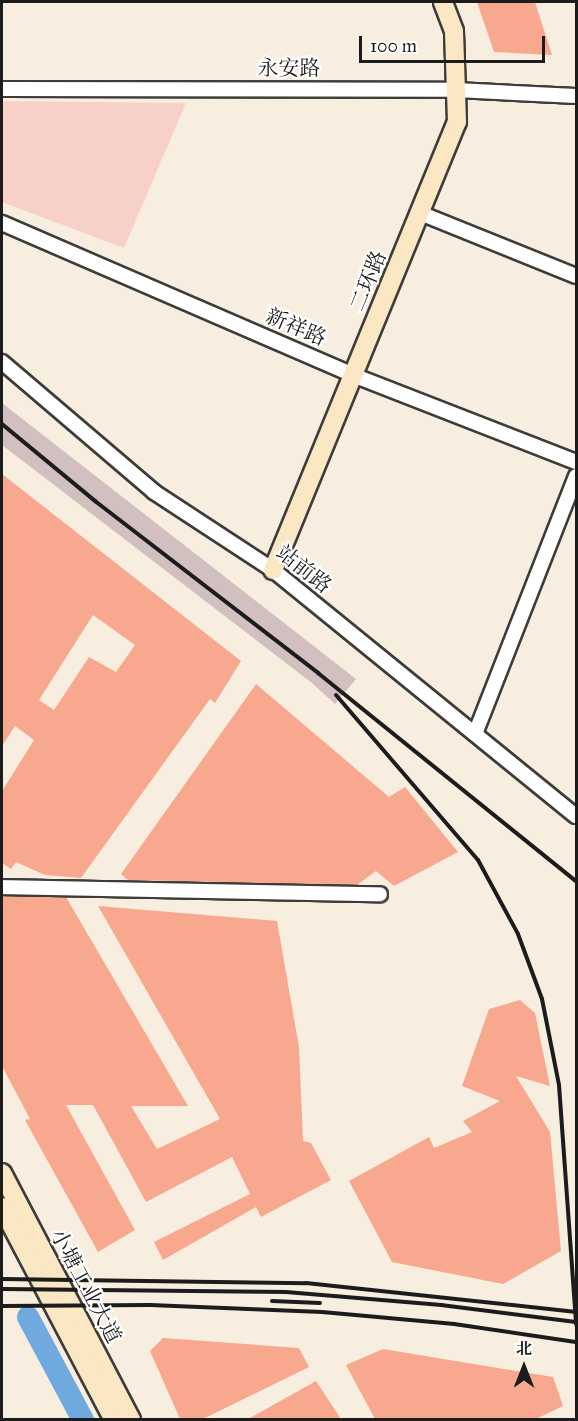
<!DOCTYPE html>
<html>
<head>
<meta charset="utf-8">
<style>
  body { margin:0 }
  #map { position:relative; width:578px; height:1421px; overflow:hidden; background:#f8eedf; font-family:"IM FELL Great Primer","Noto Serif SC",serif }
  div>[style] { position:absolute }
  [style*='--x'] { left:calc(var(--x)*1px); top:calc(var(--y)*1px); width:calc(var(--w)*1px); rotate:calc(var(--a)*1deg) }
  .built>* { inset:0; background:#f7d1c8 }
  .industrial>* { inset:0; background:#d2bfc0 }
  .river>* { height:22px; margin:-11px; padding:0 11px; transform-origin:11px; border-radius:11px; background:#6fa9df }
  .building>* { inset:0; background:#f7a88e }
  .roads { filter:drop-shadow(2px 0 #3d3c39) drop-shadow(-2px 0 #3d3c39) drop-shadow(0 2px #3d3c39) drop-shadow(0 -2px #3d3c39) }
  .street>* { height:14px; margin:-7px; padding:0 7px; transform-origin:7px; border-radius:7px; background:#fff }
  .secondary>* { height:18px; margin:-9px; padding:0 9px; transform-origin:9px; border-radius:9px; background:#fbe7c3 }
  .rail>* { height:4px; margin:-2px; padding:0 2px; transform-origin:2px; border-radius:2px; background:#1c1c1c }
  span { translate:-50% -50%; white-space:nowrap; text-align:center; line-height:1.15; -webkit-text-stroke:4.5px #fff; paint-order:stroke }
  .street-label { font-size:21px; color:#1c1c1c }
  .frame { position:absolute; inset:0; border:3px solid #1c1c1c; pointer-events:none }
  .north { position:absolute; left:494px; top:1337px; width:60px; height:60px; -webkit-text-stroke:4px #fff; paint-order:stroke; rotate:0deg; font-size:16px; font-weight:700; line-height:24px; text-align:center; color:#1c1c1c }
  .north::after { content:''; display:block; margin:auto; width:21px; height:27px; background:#1c1c1c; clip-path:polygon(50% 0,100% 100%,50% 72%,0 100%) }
  .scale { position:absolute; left:359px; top:36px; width:186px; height:27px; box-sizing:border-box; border:3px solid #1c1c1c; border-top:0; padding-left:8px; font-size:18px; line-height:21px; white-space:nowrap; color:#1c1c1c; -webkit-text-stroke:4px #fff; paint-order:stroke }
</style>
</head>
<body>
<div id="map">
  <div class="built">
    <div style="clip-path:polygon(2px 101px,186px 103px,124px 248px,2px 202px)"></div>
  </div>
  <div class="industrial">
    <div style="clip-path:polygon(2px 403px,356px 679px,335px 704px,312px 683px,2px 445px)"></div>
  </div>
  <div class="river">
    <div style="--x:28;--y:1317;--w:117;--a:61.9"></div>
  </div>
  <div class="building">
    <div style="clip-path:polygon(477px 2px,535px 2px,552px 55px,494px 52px)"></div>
    <div style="clip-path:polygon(evenodd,2px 474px,241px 661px,215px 703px,210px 699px,81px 878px,45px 875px,16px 862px,11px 869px,2px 863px,2px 791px,34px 740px,15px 726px,2px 746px,2px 474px,93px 615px,135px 645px,116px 672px,89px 657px,54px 710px,39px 700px,93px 615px)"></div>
    <div style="clip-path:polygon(256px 684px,389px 797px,405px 787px,458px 852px,394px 886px,376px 871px,357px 885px,128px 880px,121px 874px)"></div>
    <div style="clip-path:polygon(2px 896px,66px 897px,188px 1106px,131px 1106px,157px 1149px,220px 1119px,98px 906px,277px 921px,299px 1047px,303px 1141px,311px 1143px,331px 1180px,261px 1217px,256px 1207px,163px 1260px,154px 1242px,250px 1194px,232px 1157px,146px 1202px,93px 1105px,66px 1105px,135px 1230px,98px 1252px,25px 1120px,30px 1119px,2px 1066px)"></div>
    <div style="clip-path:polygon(520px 1000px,535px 1013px,550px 1086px,516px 1076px,550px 1132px,561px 1251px,503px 1284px,392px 1262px,349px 1181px,429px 1137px,434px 1148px,472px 1132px,463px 1121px,500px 1101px,462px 1086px,489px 1009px)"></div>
    <div style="clip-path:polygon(163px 1338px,299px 1348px,309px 1367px,203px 1419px,180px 1419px,150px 1351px)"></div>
    <div style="clip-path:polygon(383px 1349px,553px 1377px,563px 1406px,536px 1419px,375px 1419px,346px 1365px)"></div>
    <div style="clip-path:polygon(316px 1381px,341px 1419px,248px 1419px)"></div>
  </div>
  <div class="roads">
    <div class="street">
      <div style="--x:2;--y:89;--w:454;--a:0.1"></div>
      <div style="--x:456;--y:90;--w:120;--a:2.9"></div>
      <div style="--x:420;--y:213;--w:168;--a:22"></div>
      <div style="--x:2;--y:223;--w:382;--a:23.4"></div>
      <div style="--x:353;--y:375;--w:239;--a:21.3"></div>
      <div style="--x:2;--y:362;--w:200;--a:40.5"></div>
      <div style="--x:154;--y:492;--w:142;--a:33.2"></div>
      <div style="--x:273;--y:570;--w:390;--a:39.1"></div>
      <div style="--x:475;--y:734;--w:277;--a:-68.6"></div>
      <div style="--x:2;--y:887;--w:378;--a:1.1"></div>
    </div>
    <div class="secondary">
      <div style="--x:273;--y:570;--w:484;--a:-67.7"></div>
      <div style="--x:457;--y:122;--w:91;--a:-91.9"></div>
      <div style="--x:454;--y:31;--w:31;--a:-111"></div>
      <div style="--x:2;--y:1173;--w:279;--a:62.4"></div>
      <div style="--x:2;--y:1207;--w:241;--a:62.3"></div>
    </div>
  </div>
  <div class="rail">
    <div style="--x:2;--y:424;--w:121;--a:39.6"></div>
    <div style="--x:95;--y:501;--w:282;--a:37.6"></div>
    <div style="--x:318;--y:673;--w:331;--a:38.9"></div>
    <div style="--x:336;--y:695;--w:218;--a:49.3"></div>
    <div style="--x:478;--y:860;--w:84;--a:61.6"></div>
    <div style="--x:518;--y:934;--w:69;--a:69.7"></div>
    <div style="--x:542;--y:999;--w:88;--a:78.8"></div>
    <div style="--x:559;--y:1085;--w:240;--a:85.9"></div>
    <div style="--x:2;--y:1279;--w:304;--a:0.8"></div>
    <div style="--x:306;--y:1283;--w:272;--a:6.1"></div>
    <div style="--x:2;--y:1289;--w:284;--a:0.6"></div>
    <div style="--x:286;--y:1292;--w:156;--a:4.8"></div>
    <div style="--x:441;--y:1305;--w:136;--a:7.2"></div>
    <div style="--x:272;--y:1301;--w:48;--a:2.4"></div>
    <div style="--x:2;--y:1306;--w:148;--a:-0.4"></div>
    <div style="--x:150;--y:1305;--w:172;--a:2.3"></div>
    <div style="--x:322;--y:1312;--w:133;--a:5.2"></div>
    <div style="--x:454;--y:1324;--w:123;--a:8.4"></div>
  </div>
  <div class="street-label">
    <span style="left:289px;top:68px">永安路</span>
    <span style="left:368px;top:281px;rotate:-68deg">二环路</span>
    <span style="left:296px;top:327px;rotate:23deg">新祥路</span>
    <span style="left:304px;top:569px;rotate:38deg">站前路</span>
    <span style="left:86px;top:1286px;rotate:62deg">小塘工业大道</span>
  </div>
  <div class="frame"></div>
  <div class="north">北</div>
  <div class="scale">100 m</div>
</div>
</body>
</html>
